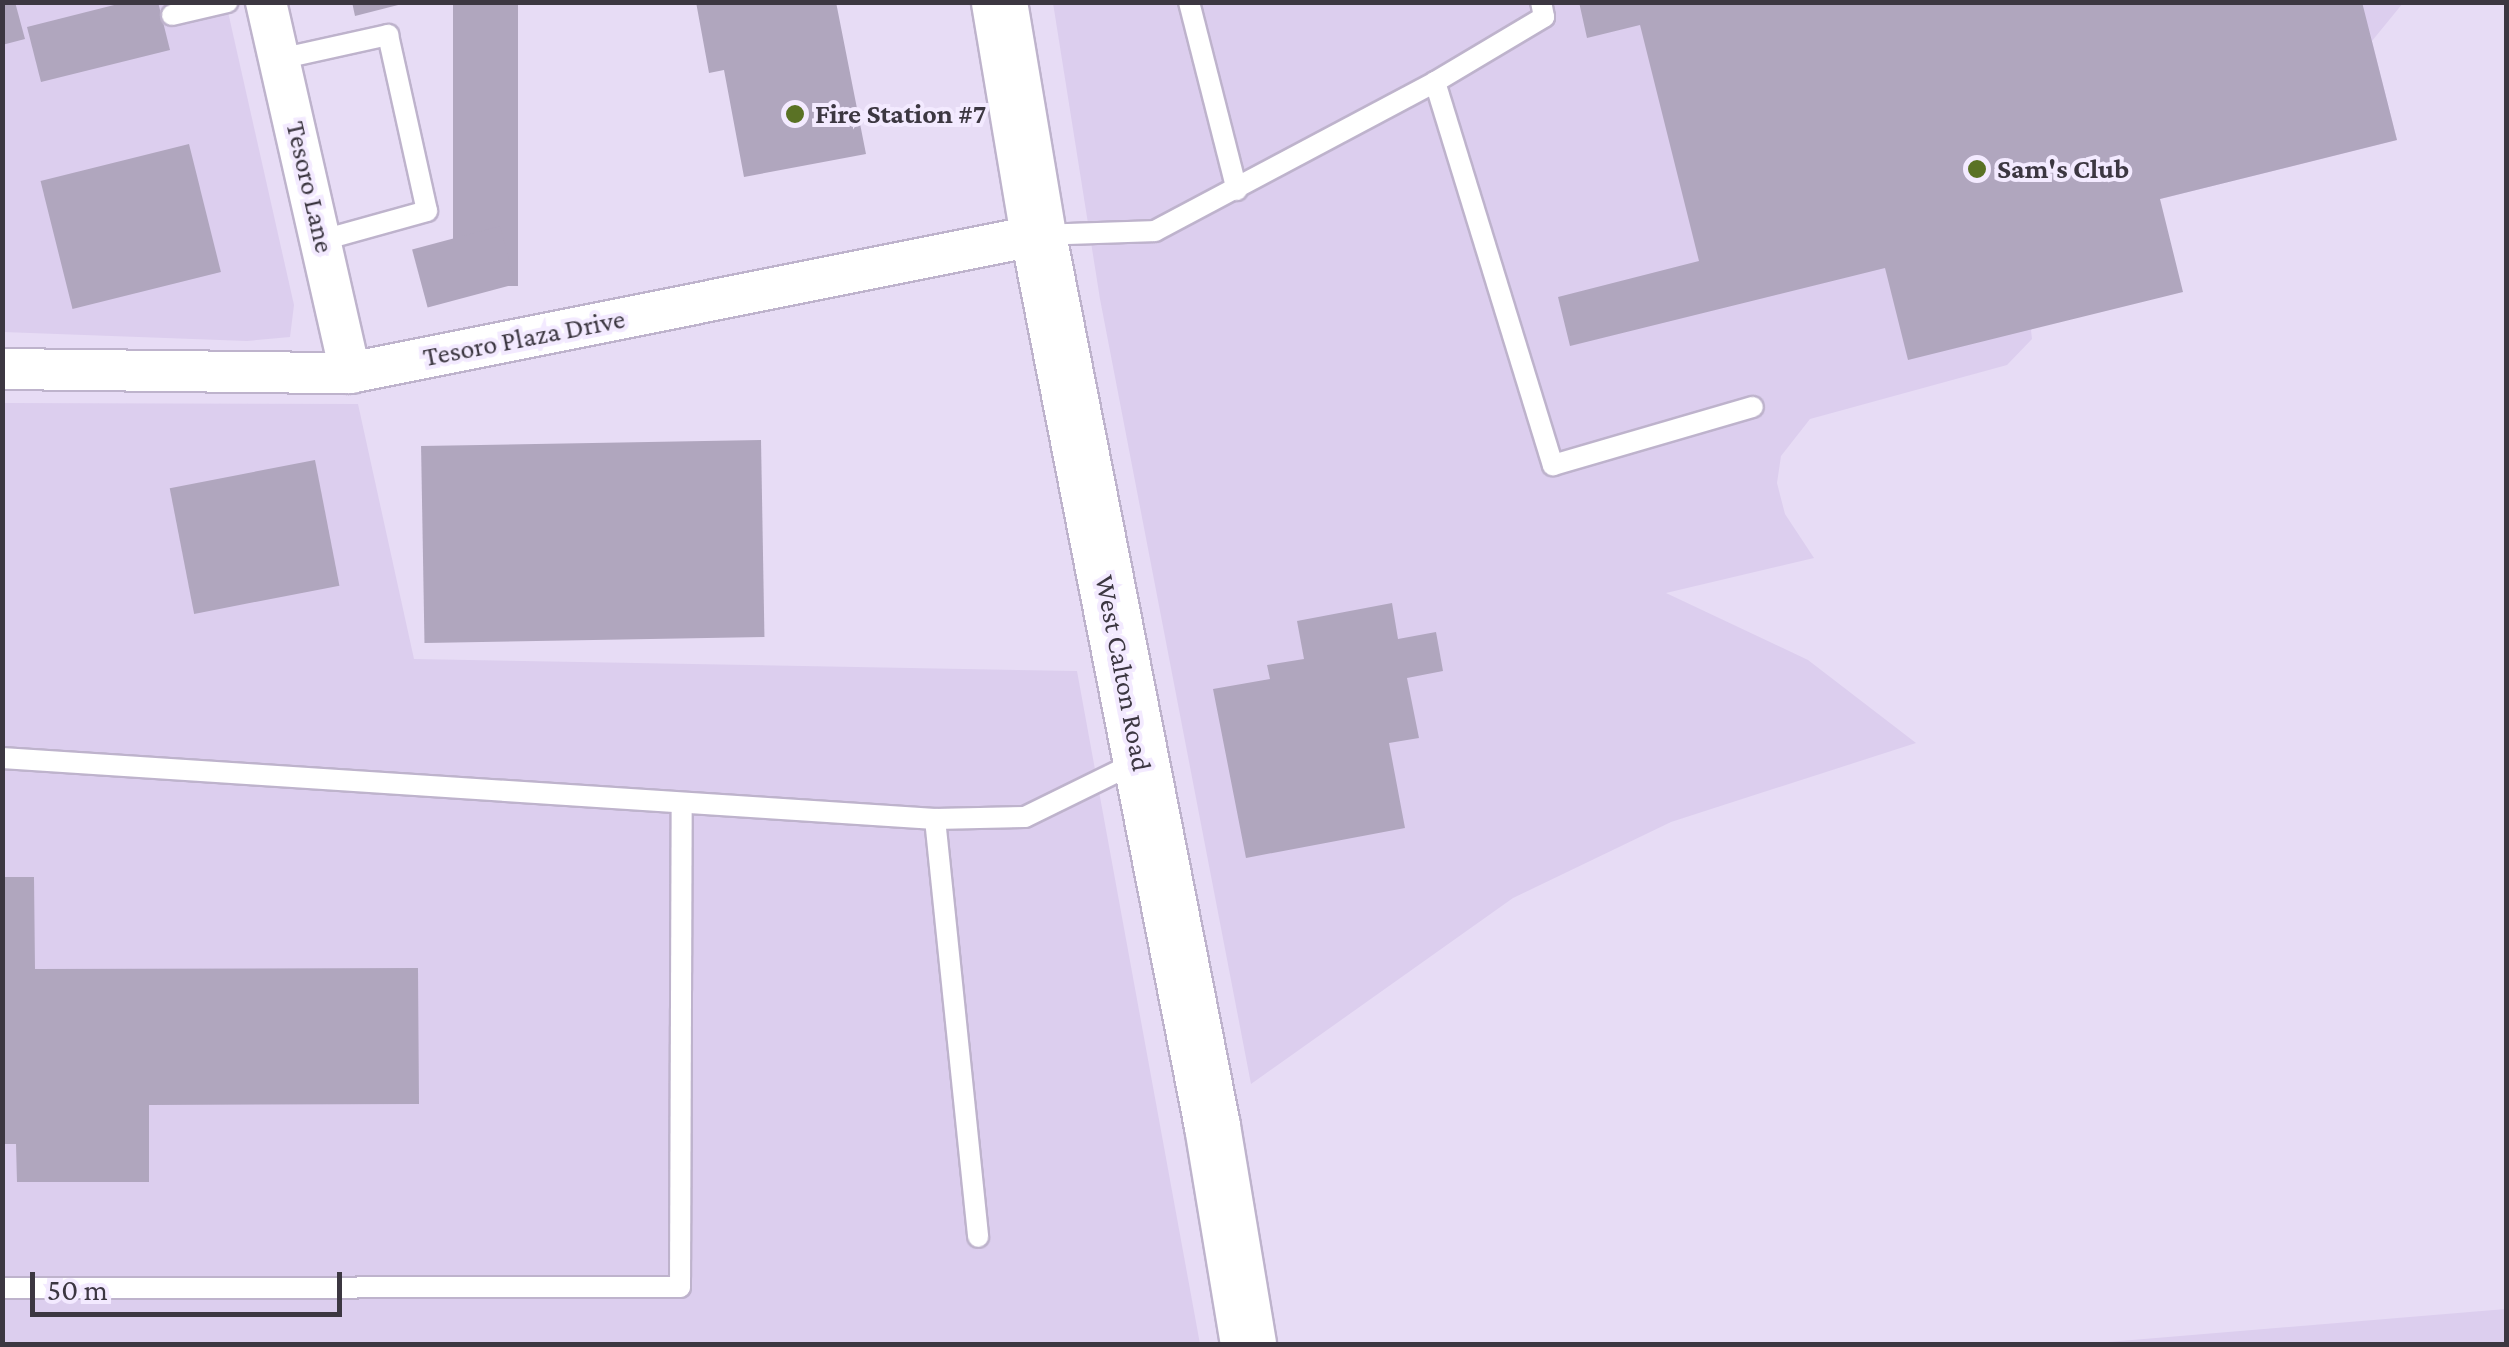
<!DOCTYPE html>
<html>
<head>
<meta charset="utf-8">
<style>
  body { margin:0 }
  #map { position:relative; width:2509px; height:1347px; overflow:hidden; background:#e7dcf5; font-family:"Crimson Pro",serif }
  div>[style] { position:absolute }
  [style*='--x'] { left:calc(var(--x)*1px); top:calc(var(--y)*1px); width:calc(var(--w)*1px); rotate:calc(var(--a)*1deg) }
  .built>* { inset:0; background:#dcceee }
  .building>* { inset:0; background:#b0a6be; transform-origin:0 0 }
  .roads { filter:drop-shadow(2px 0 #beb3cc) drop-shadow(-2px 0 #beb3cc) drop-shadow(0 2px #beb3cc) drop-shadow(0 -2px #beb3cc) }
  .service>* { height:20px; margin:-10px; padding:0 10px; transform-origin:10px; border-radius:10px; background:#fff }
  .minor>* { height:40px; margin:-20px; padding:0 20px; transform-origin:20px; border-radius:20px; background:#fff }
  .secondary>* { height:55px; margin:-27.5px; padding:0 27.5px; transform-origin:27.5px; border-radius:27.5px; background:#fff }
  .dots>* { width:28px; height:28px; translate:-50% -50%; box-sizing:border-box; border:5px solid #f3eaff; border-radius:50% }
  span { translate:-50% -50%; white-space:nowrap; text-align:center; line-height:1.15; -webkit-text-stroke:8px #f3eaff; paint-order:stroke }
  .poi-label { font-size:28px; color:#3c3741; font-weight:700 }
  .left { translate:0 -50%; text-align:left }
  .street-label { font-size:28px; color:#3c3741 }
  .frame { position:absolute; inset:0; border:5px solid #3c3741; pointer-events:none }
  .scale { position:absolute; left:30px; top:1272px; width:312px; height:45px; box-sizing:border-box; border:5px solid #3c3741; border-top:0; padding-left:12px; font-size:30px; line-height:35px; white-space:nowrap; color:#3c3741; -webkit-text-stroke:8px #f3eaff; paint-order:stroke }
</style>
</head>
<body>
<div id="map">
  <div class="built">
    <div style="clip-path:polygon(3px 3px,226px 3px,294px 305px,290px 337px,247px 341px,3px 332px)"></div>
    <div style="clip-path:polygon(1053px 3px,2403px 3px,2372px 41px,2397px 140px,2160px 199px,2031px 330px,2032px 339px,2007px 365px,1810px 419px,1781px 456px,1777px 483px,1785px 514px,1814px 558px,1666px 593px,1808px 660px,1916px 743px,1671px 822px,1513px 898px,1251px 1084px,1100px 299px)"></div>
    <div style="clip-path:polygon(3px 403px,358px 404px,414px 659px,1077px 671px,1200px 1344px,3px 1344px)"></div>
    <div style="clip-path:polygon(2506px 1309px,2506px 1344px,2084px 1344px)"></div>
  </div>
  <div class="building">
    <div style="clip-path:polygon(2px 2px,15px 2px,25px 39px,2px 45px)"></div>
    <div style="clip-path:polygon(126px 2px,158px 2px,170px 50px,41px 82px,27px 27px)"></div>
    <div style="clip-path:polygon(352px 2px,402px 2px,402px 4px,355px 16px)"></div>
    <div style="left:453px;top:2px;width:65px;height:284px"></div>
    <div style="clip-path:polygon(696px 2px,836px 2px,866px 154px,744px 177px,724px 70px,709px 73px)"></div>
    <div style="clip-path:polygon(1579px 2px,2362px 2px,2397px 140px,2160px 199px,2183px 292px,1908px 360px,1885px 268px,1570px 346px,1558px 297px,1699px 261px,1640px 25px,1587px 38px)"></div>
    <div style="left:189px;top:144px;width:132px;height:153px;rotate:76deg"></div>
    <div style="left:500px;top:226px;width:60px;height:91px;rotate:75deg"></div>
    <div style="left:761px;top:440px;width:197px;height:340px;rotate:89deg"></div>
    <div style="left:315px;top:460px;width:128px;height:148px;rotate:79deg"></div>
    <div style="clip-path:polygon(1392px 603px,1398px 639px,1436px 632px,1443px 671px,1407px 678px,1419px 738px,1389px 743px,1405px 828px,1246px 858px,1213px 689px,1270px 679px,1267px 665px,1304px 659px,1297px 621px)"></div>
    <div style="clip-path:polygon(2px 877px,34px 877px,35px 969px,418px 968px,419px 1104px,149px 1105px,149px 1182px,17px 1182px,16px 1144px,2px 1144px)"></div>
  </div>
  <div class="roads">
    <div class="service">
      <div style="--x:1189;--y:2;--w:194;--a:75.7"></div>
      <div style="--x:172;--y:15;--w:57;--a:-13.1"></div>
      <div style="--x:279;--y:59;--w:112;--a:-12.4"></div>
      <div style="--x:388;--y:35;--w:180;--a:77.5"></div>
      <div style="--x:427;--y:211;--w:108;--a:164.4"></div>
      <div style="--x:1435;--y:82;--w:401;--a:72.9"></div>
      <div style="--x:1553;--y:465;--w:208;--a:-16.2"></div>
      <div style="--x:1040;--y:235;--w:115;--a:-2"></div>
      <div style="--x:1155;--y:231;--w:317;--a:-28"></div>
      <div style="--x:1435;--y:82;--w:127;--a:-30.8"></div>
      <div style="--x:1544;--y:17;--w:15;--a:-101"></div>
      <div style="--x:2;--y:758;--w:935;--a:3.74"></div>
      <div style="--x:935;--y:819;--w:90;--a:-1.3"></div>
      <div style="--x:1025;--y:817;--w:127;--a:-26.2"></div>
      <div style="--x:935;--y:819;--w:420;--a:84.1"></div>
      <div style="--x:2;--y:1288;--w:678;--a:-0.08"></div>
      <div style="--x:680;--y:1287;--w:484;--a:-89.8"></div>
    </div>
    <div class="minor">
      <div style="--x:266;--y:2;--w:380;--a:77.2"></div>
      <div style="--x:2;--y:369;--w:348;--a:0.7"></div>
      <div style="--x:350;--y:373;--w:702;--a:-11.34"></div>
    </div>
    <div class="secondary">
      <div style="--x:999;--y:2;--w:236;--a:80.5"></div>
      <div style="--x:1038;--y:235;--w:908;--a:78.95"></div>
      <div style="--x:1212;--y:1126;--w:221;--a:80.6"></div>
    </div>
  </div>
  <div class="dots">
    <div style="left:795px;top:114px;background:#5a7225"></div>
    <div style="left:1977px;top:169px;background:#5a7225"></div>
  </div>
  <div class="poi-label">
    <span class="left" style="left:815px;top:114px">Fire Station #7</span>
    <span class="left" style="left:1997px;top:169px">Sam's Club</span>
  </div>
  <div class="street-label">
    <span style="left:310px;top:187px;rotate:77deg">Tesoro Lane</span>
    <span style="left:524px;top:338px;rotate:-11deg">Tesoro Plaza Drive</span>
    <span style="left:1123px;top:673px;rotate:79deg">West Calton Road</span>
  </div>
  <div class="frame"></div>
  <div class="scale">50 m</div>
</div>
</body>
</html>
